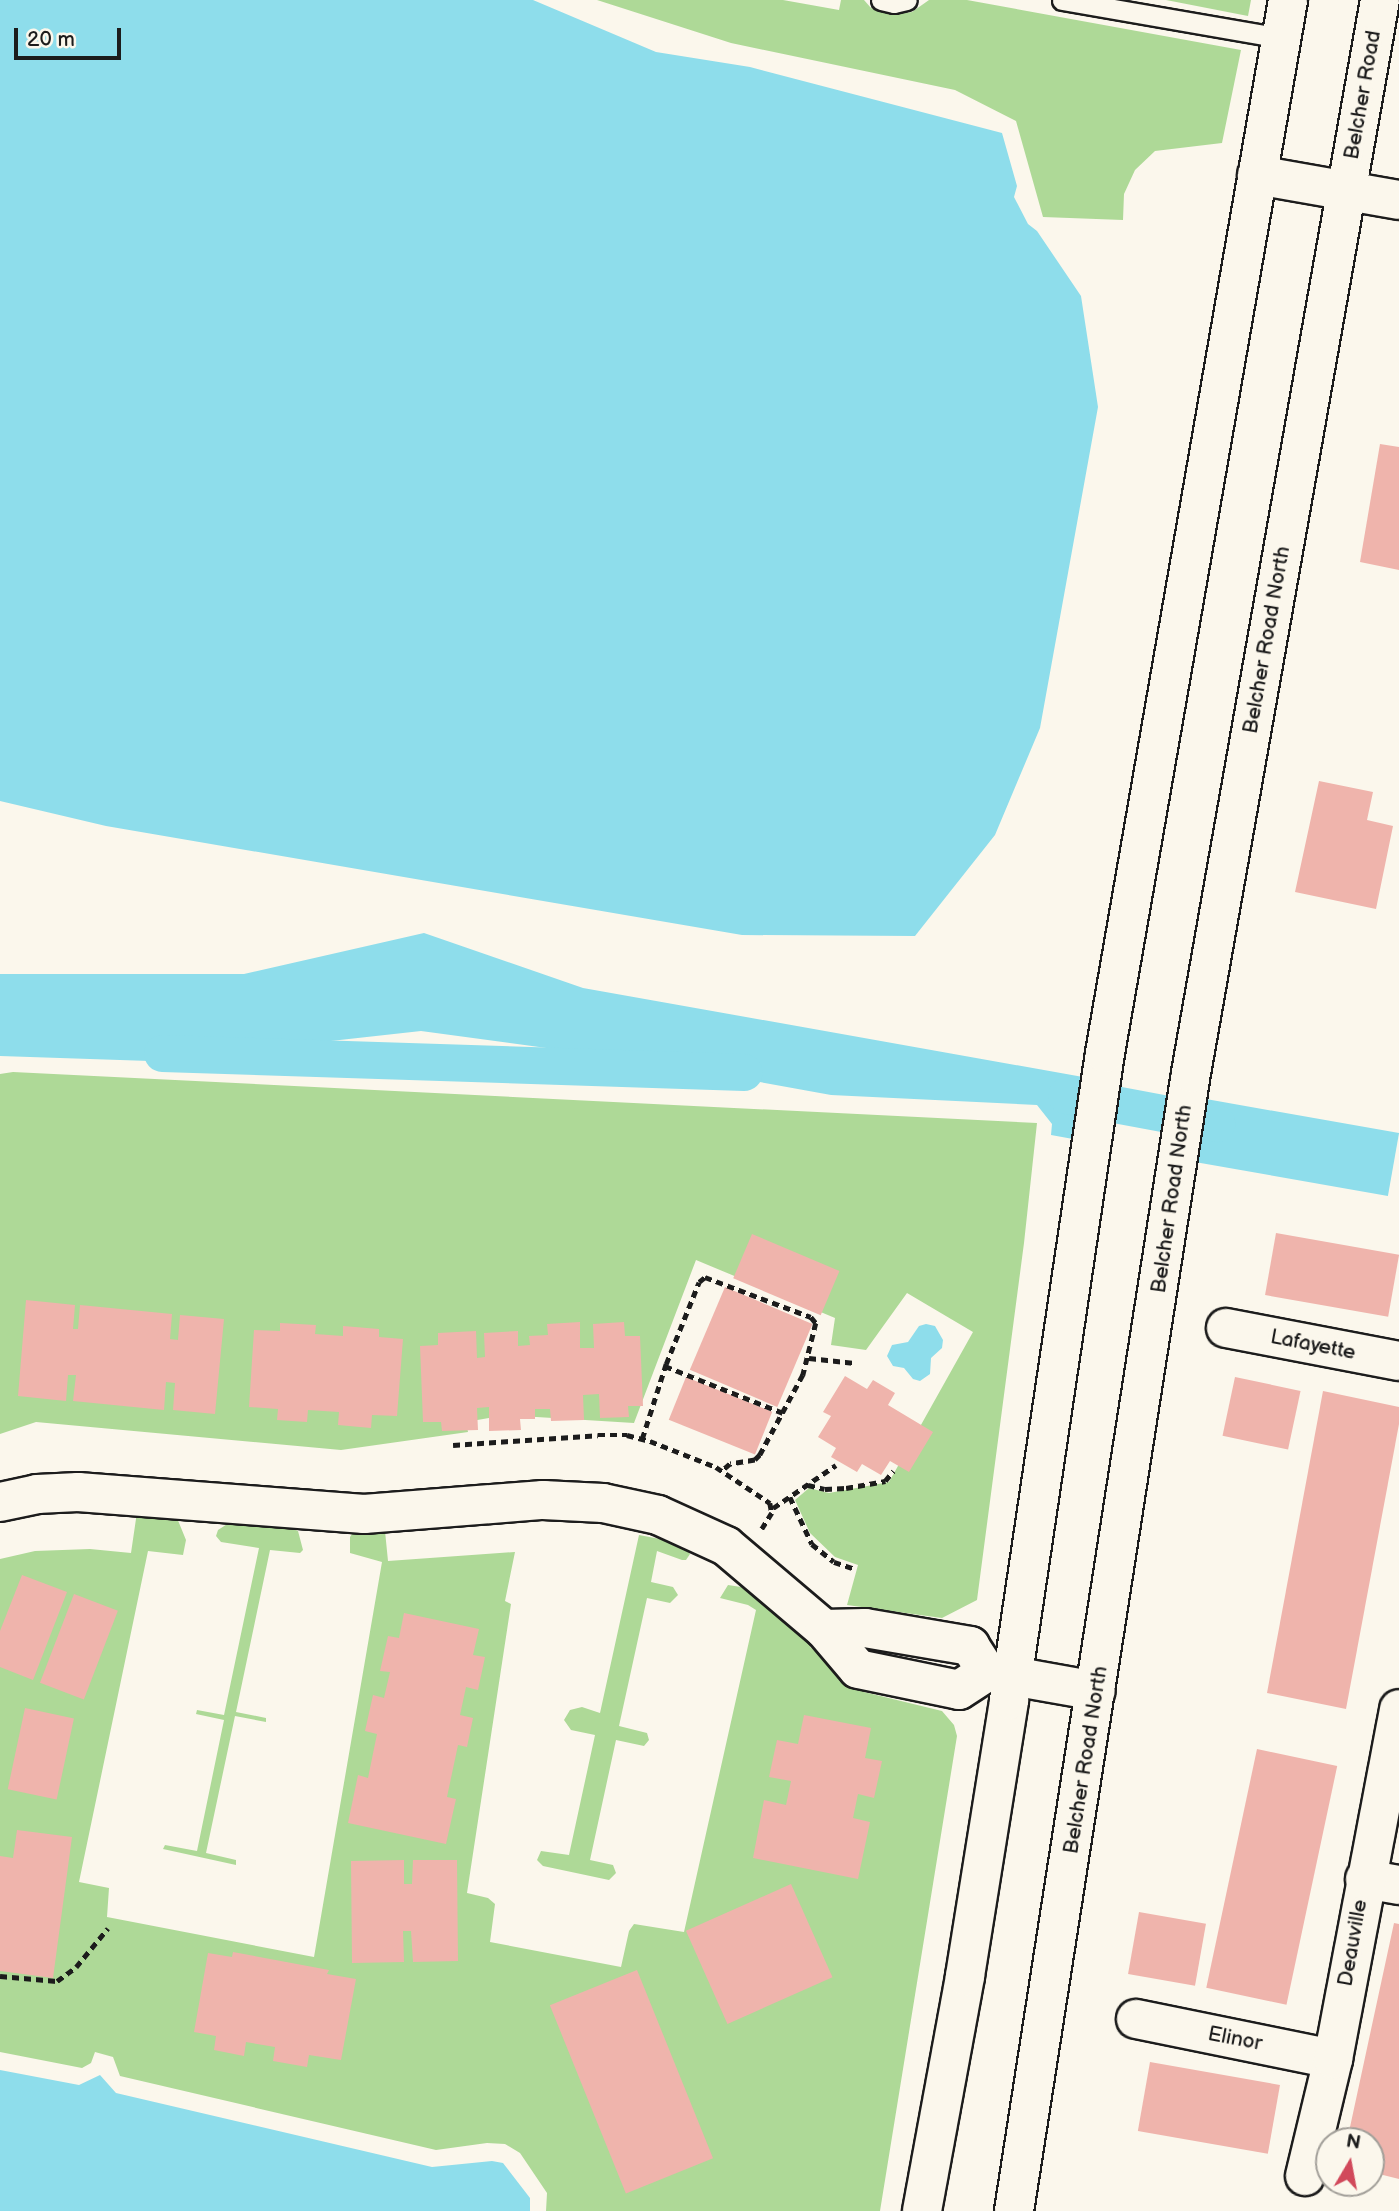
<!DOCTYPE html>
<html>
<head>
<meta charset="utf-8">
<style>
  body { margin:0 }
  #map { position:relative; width:1399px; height:2211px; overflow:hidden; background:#fbf7ec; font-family:"Balsamiq Sans",sans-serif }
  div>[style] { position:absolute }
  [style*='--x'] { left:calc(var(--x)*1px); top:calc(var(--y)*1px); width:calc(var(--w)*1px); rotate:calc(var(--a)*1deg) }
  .green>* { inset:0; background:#aed997 }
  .water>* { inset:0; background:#8eddeb; transform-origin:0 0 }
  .canal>* { height:37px; margin:-18.5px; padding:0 18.5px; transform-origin:18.5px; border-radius:18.5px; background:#8eddeb }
  .building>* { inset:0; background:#efb4ac; transform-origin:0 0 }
  .path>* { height:4.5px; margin-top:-2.25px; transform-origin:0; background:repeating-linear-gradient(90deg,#1c1c1c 0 7px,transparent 0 12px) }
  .roads { filter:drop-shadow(2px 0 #1c1c1c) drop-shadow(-2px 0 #1c1c1c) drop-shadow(0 2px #1c1c1c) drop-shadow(0 -2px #1c1c1c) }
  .service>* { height:19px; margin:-9.5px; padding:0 9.5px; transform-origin:9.5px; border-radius:9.5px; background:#fbf7ec }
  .minor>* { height:38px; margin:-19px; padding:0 19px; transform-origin:19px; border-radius:19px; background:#fbf7ec }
  .secondary>* { height:38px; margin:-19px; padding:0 19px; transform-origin:19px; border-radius:19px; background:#fbf7ec }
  span { translate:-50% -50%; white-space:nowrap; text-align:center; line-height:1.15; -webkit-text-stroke:7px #fbf7ec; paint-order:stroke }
  .street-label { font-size:21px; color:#1c1c1c }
  .north { position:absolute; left:1315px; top:2127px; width:70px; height:70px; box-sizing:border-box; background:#fbf7ec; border:2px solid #a29f99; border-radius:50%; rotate:10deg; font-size:19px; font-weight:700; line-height:28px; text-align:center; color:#1c1c1c }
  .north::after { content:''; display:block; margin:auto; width:24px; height:32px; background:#d1495b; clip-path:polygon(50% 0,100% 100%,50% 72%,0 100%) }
  .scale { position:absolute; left:14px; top:28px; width:107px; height:32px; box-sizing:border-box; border:4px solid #1c1c1c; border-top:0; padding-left:9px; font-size:21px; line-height:24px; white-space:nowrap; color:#1c1c1c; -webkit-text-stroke:5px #fbf7ec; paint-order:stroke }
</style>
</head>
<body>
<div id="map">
  <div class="green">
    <div style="clip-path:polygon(597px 0,783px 0,839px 10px,841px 0,864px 0,871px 8px,891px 15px,912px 12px,929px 0,967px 0,1241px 50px,1222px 143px,1155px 151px,1135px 170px,1124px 194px,1123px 220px,1043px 217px,1016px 121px,955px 90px,731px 43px)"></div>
    <div style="clip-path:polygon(1166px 0,1251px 0,1248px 16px)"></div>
    <div style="clip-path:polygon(13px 1072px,1037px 1123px,1024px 1243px,977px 1600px,942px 1618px,847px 1605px,858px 1565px,835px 1557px,810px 1533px,795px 1500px,809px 1488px,829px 1493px,889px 1482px,973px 1332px,907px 1293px,866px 1350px,831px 1345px,835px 1318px,696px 1260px,634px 1423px,506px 1415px,466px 1422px,468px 1432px,341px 1450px,36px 1422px,0 1434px,0 1074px)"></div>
    <div style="clip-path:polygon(137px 1512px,177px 1518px,186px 1540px,183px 1555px,148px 1551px,79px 1882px,109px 1888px,107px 1917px,314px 1957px,382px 1562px,350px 1553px,350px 1537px,354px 1531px,385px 1531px,388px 1561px,515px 1552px,505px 1601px,511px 1604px,467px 1893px,488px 1898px,495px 1904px,490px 1942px,621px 1967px,629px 1931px,634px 1924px,684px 1932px,756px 1610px,748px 1605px,720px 1598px,728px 1585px,741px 1587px,810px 1641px,810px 1647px,864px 1692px,942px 1711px,954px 1725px,957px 1736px,880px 2211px,546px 2211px,547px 2193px,520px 2153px,505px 2144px,487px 2143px,436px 2150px,120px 2076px,113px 2057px,95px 2052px,91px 2063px,82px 2068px,0 2052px,0 1559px,35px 1551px,90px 1549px,131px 1553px)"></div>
    <div style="clip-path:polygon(232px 1521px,291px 1528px,298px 1531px,303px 1550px,300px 1553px,270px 1550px,236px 1712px,266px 1718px,266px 1722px,235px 1716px,206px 1853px,236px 1860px,236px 1865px,163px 1849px,165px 1845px,197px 1851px,224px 1720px,196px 1714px,197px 1710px,224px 1715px,259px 1548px,221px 1542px,216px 1536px,218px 1530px)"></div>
    <div style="clip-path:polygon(639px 1535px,660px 1539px,686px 1549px,690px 1554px,686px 1560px,682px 1560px,657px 1551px,651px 1582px,673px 1587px,678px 1595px,670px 1603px,647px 1598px,619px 1726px,647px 1733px,649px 1740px,644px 1746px,616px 1740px,590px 1860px,613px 1865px,616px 1873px,609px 1880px,543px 1866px,537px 1860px,541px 1851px,569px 1855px,595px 1735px,571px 1730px,564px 1720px,570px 1710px,582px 1707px,600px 1713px)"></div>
  </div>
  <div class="water">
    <div style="clip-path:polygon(0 0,533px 0,656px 52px,750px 67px,1002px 133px,1017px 186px,1014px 197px,1028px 224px,1037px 231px,1081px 296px,1098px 407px,1040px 728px,995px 835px,915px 936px,742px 935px,106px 826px,0 801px)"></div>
    <div style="clip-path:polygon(424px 933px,583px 988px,1083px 1077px,1073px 1139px,1051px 1135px,1052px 1124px,1037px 1105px,831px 1095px,649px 1062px,421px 1031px,150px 1061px,0 1056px,0 974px,244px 974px)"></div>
    <div style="left:1206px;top:1099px;width:196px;height:64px;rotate:10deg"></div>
    <div style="clip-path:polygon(926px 1324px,935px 1326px,943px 1340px,942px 1348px,931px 1358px,930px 1374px,920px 1381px,913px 1379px,904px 1368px,893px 1366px,887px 1356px,892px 1345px,908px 1342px,919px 1326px)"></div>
    <div style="clip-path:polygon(0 2070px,79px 2085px,100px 2075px,116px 2093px,432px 2167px,492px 2161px,503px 2163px,530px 2198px,530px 2211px,0 2211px)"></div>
  </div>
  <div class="canal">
    <div style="--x:162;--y:1053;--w:582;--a:1.87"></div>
    <div style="--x:1066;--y:1095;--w:153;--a:10.6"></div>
  </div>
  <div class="building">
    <div style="clip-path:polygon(1380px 444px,1399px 447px,1399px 570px,1360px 562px)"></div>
    <div style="clip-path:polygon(1319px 781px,1373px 792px,1367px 820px,1393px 826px,1376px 909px,1295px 892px)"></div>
    <div style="left:1276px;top:1233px;width:125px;height:63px;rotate:10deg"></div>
    <div style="left:752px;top:1234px;width:95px;height:48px;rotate:23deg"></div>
    <div style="left:725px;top:1287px;width:95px;height:90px;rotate:23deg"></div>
    <div style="clip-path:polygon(26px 1300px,75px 1305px,73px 1329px,78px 1329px,80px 1305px,172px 1314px,170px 1339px,178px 1340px,180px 1315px,224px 1319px,215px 1414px,173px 1410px,175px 1383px,166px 1382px,164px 1410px,73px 1401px,76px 1375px,68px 1375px,66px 1401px,18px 1396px)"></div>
    <div style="clip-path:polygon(580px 1322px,580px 1348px,594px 1348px,593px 1324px,624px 1322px,625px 1336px,640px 1336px,643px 1406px,628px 1406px,629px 1417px,600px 1418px,599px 1394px,583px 1395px,584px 1420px,551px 1421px,550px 1409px,535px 1409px,535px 1419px,520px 1419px,521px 1430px,489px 1431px,489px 1407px,477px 1408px,478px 1430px,442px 1431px,441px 1422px,423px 1422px,420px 1346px,438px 1345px,438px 1333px,476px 1331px,477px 1358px,485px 1357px,484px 1333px,518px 1331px,518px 1346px,530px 1345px,529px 1336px,548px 1335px,547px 1324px)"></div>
    <div style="clip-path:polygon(280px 1323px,316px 1325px,315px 1334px,343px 1336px,343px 1326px,379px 1329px,379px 1337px,403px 1339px,397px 1416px,372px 1415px,371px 1428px,338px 1425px,339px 1412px,308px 1410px,307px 1422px,277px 1420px,278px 1409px,249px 1407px,254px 1330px,280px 1331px)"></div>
    <div style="clip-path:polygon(845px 1376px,867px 1389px,873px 1380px,895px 1393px,888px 1405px,933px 1432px,909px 1472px,890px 1461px,881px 1475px,862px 1464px,857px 1472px,831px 1457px,836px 1448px,818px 1437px,831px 1416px,823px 1412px)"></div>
    <div style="left:686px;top:1377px;width:93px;height:46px;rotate:22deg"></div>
    <div style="left:1235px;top:1377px;width:67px;height:60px;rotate:12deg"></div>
    <div style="clip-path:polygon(1323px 1391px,1399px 1407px,1399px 1424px,1346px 1709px,1267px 1693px)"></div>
    <div style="clip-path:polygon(22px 1575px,67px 1592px,33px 1680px,0 1667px,0 1631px)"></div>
    <div style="left:74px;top:1594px;width:47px;height:95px;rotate:21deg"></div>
    <div style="clip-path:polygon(404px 1613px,479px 1629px,473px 1655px,485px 1657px,478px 1690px,466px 1687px,460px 1715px,473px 1718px,467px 1747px,458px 1745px,447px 1797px,456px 1799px,446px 1844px,348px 1823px,358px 1775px,368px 1778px,377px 1734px,365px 1731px,373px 1695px,384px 1698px,390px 1672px,380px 1671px,388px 1636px,399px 1638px)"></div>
    <div style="left:25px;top:1708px;width:50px;height:83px;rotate:12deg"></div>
    <div style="clip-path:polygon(804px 1715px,871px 1728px,865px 1758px,882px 1761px,874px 1798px,858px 1794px,853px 1818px,870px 1822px,858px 1879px,753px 1858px,764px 1800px,786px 1805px,791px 1781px,769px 1777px,777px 1740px,798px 1744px)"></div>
    <div style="left:1257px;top:1749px;width:82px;height:244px;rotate:12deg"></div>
    <div style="clip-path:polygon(17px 1830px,72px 1837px,53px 1978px,0 1971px,0 1856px,13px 1858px)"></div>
    <div style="clip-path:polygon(404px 1860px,404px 1884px,412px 1884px,413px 1860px,457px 1860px,458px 1961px,413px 1962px,411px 1931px,403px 1931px,404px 1962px,352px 1963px,351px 1861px)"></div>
    <div style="left:791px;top:1884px;width:102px;height:115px;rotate:66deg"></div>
    <div style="left:1139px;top:1912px;width:68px;height:63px;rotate:10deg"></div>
    <div style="clip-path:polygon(1394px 1923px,1399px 1924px,1399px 2179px,1371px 2172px,1371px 2141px,1347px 2141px)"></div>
    <div style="clip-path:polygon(233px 1952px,329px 1970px,327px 1974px,356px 1979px,341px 2060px,309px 2055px,307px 2067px,273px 2061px,275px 2047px,246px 2042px,244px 2056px,214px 2050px,216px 2036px,194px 2032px,208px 1953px,232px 1957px)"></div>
    <div style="left:637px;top:1970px;width:203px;height:94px;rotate:68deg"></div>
    <div style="left:1150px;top:2062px;width:132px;height:70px;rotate:10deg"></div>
  </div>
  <div class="path">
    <div style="--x:809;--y:1358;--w:46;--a:6.2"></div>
    <div style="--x:665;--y:1366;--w:127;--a:21.7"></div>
    <div style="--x:642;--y:1439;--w:79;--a:-72.3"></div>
    <div style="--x:666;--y:1364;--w:88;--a:-68.1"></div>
    <div style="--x:699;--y:1282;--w:8;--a:-40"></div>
    <div style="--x:705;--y:1277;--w:113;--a:20.7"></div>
    <div style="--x:811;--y:1317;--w:8;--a:50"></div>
    <div style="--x:816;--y:1323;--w:54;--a:104"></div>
    <div style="--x:803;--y:1375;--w:91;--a:118.3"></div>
    <div style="--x:760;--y:1455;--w:7;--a:135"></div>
    <div style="--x:755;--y:1460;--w:25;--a:171"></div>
    <div style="--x:730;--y:1464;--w:11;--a:139"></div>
    <div style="--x:453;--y:1445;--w:145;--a:-3.9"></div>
    <div style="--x:598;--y:1435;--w:29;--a:0"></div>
    <div style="--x:627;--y:1435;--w:24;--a:15"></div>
    <div style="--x:650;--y:1441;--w:71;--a:21.5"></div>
    <div style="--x:716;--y:1467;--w:65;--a:33.7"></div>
    <div style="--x:770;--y:1503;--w:10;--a:79"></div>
    <div style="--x:772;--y:1513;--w:19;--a:122"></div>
    <div style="--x:808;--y:1485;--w:17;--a:13"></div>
    <div style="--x:825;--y:1489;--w:21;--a:-3"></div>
    <div style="--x:846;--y:1488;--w:40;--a:-10"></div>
    <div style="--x:885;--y:1481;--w:13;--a:-51"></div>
    <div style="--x:790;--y:1497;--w:52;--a:64.9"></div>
    <div style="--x:812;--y:1544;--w:28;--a:39"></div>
    <div style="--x:834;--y:1562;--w:22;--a:18"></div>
    <div style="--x:773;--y:1508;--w:76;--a:-34.3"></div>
    <div style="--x:0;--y:1976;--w:57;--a:5"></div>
    <div style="--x:57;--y:1981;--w:24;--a:-36"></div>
    <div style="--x:76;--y:1967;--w:50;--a:-50.6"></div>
  </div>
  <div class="roads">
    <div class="service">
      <div style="--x:881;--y:0;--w:13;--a:13"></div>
      <div style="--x:894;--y:3;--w:13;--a:-13"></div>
      <div style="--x:1062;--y:0;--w:222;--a:9.8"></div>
    </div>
    <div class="minor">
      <div style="--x:1257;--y:175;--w:144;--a:10"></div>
      <div style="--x:1226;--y:1328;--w:176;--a:10.8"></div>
      <div style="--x:0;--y:1502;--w:38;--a:-12"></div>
      <div style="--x:37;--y:1494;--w:41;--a:-2.8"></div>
      <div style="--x:78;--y:1492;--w:287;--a:4.4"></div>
      <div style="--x:364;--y:1514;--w:180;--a:-4.5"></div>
      <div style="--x:543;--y:1500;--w:60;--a:2.9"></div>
      <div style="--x:603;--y:1503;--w:56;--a:12.3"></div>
      <div style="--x:658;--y:1515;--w:75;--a:24.5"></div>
      <div style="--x:726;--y:1546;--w:128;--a:40.3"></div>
      <div style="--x:824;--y:1629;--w:52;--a:49.6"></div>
      <div style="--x:858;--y:1669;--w:103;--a:11.7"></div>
      <div style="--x:959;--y:1690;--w:33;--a:-33"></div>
      <div style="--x:987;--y:1672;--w:25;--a:9"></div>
      <div style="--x:824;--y:1629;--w:41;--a:-1.4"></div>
      <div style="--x:865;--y:1628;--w:107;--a:9.7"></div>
      <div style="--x:970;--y:1646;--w:31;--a:57"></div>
      <div style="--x:1365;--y:1879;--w:35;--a:10"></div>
      <div style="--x:1136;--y:2019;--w:201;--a:11.5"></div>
      <div style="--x:1305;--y:2176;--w:120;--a:-76.5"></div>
      <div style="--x:1333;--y:2059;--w:356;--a:-79.3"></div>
    </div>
    <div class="secondary">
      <div style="--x:1012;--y:1676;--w:85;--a:10.1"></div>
      <div style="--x:922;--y:2211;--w:239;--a:-79.6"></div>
      <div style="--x:965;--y:1976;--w:279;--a:-80.9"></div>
      <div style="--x:1009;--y:1700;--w:654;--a:-81.56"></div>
      <div style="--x:1105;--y:1053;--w:1069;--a:-80.14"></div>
      <div style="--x:1014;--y:2211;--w:1152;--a:-81.16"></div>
      <div style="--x:1191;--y:1073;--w:1090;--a:-80.01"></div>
    </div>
  </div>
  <div class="street-label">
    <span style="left:1363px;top:95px;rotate:-80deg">Belcher Road</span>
    <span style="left:1267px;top:640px;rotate:-80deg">Belcher Road North</span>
    <span style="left:1172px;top:1199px;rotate:-82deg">Belcher Road North</span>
    <span style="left:1313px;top:1345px;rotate:11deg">Lafayette</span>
    <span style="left:1086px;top:1760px;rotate:-81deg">Belcher Road North</span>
    <span style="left:1353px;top:1943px;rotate:-80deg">Deauville</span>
    <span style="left:1235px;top:2039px;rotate:11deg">Elinor</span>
  </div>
  <div class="north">N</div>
  <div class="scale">20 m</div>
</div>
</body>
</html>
